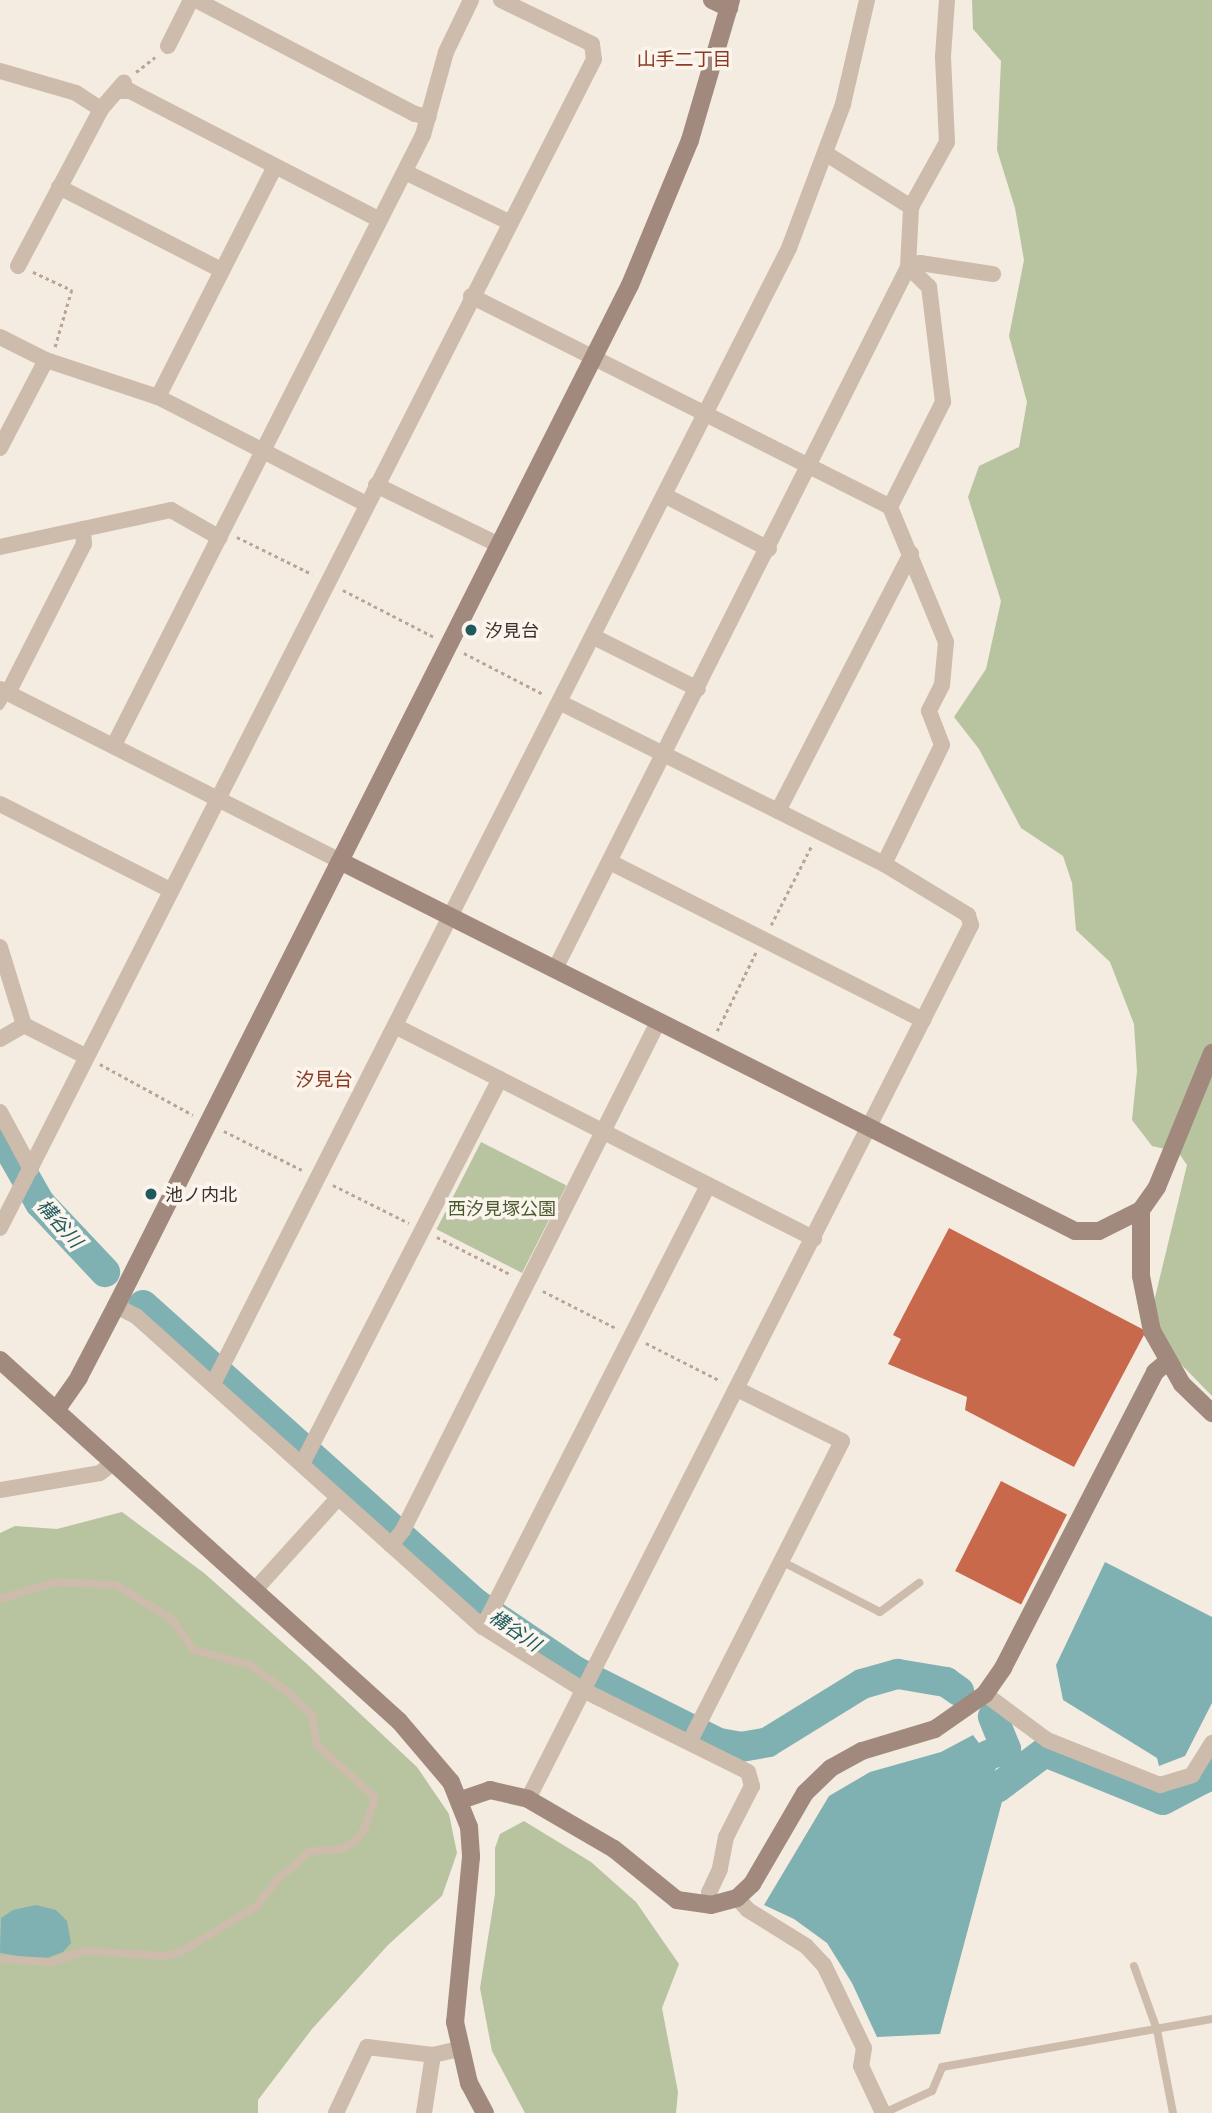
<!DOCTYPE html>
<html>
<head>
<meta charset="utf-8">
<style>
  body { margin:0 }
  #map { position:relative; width:1212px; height:2113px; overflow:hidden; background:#f4ebe1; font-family:Barlow,"Noto Sans JP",sans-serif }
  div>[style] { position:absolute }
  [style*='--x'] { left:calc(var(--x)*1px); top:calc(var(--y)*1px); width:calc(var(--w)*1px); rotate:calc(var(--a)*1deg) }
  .green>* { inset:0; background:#b8c4a0; transform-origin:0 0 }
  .water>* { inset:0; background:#7fb0b2 }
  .river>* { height:30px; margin:-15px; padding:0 15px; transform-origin:15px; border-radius:15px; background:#7fb0b2 }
  .building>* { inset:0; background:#c8694b; transform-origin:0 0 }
  .path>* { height:2.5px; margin-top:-1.25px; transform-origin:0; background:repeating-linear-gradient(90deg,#b9a596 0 3.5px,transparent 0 7px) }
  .lane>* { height:8px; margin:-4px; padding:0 4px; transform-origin:4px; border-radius:4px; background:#cdbbac }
  .street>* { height:16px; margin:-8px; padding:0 8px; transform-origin:8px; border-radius:8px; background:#cdbbac }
  .secondary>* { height:18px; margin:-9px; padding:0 9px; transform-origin:9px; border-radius:9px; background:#a18a7d }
  .dots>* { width:19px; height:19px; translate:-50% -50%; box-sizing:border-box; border:4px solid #fbf5ee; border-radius:50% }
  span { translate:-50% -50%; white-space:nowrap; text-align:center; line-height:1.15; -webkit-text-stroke:7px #fbf5ee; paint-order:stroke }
  .poi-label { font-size:18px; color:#3b302b }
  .left { translate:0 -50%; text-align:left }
  .park-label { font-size:18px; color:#4a5a2e }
  .neighbourhood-label { font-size:19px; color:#8c3b22 }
  .water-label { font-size:19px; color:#1f5a5e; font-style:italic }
</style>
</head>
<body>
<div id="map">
  <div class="green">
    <div style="clip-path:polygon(972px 0,1212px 0,1212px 1396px,1171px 1354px,1152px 1310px,1187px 1165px,1178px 1152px,1152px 1146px,1132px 1120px,1137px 1071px,1134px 1024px,1110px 962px,1076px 930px,1072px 883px,1063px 856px,1021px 828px,979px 749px,954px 717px,986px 669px,1001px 601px,968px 497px,979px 466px,1019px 447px,1027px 402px,1009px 336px,1024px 260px,1015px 208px,997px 150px,1001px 61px,973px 29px)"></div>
    <div style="left:481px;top:1142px;width:96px;height:98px;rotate:27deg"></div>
    <div style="clip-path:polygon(122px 1512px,204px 1573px,308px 1665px,417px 1767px,449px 1814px,457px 1853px,442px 1896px,388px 1945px,312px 2029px,258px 2100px,258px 2113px,0 2113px,0 1533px,15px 1526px,57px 1529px)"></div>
    <div style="clip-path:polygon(524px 1821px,591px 1862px,636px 1902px,679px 1964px,662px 2008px,678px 2092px,676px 2113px,525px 2113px,492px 2051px,480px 1988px,495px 1894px,495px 1848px,500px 1834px)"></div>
  </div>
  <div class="water">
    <div style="clip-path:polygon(1105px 1562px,1212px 1617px,1212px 1703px,1185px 1756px,1159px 1766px,1157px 1758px,1063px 1700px,1056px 1665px)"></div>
    <div style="clip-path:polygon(973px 1735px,997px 1767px,991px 1777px,1003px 1798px,940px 2034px,877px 2037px,852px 1983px,827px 1943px,794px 1919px,764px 1905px,829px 1796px,870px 1772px,941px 1752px)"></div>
    <div style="clip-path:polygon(36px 1905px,56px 1910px,67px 1921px,71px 1943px,63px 1952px,42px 1960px,0 1953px,1px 1918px,13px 1910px)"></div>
  </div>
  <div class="river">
    <div style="--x:0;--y:1133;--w:81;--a:60.3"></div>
    <div style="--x:40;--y:1203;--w:95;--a:46.7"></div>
    <div style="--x:143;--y:1305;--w:446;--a:41.9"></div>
    <div style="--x:475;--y:1603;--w:121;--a:34.2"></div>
    <div style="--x:575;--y:1671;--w:161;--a:26.6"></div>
    <div style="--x:719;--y:1743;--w:22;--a:10"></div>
    <div style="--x:741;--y:1747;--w:27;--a:-10"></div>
    <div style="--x:768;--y:1742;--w:110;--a:-31.7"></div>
    <div style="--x:862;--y:1684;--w:37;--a:-16"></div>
    <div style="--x:898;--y:1674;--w:49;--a:9.5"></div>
    <div style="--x:946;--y:1682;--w:16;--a:35"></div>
    <div style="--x:988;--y:1755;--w:19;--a:-18"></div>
    <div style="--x:1006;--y:1749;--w:35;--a:-112"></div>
    <div style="--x:997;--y:1788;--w:60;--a:-36.9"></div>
    <div style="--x:1045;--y:1752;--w:127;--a:22.1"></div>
    <div style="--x:1163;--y:1800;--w:45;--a:-27.7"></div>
    <div style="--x:1203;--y:1779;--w:19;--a:-62"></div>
  </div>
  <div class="building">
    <div style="clip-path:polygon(949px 1228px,1146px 1331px,1074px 1467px,965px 1410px,967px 1397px,888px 1364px,901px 1339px,893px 1335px)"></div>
    <div style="left:1001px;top:1481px;width:74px;height:101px;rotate:27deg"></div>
  </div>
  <div class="path">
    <div style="--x:136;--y:72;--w:24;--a:-38"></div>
    <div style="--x:33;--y:272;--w:43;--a:24.8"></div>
    <div style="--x:72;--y:290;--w:60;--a:106.3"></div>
    <div style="--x:237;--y:537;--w:84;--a:26.3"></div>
    <div style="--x:343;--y:590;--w:102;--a:27.3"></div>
    <div style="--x:464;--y:653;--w:91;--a:27.4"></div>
    <div style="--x:771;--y:925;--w:88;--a:-62.9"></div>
    <div style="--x:717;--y:1031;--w:88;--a:-63.7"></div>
    <div style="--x:100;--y:1064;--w:106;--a:28.7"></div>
    <div style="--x:224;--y:1131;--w:87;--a:26.6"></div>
    <div style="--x:333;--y:1185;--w:85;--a:26.6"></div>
    <div style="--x:437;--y:1237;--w:84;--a:26.9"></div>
    <div style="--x:543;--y:1291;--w:84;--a:26.9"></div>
    <div style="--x:646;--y:1343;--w:84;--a:26.9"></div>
  </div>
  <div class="lane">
    <div style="--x:0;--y:706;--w:15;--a:-58"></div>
    <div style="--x:781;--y:1561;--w:111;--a:27.3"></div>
    <div style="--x:880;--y:1612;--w:49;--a:-36.6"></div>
    <div style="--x:0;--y:1599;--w:59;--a:-16.9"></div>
    <div style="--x:56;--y:1582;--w:60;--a:2.9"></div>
    <div style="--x:116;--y:1585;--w:66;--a:31.3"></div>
    <div style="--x:172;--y:1619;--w:38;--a:55"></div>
    <div style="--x:194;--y:1650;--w:58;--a:15"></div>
    <div style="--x:250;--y:1665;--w:48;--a:35.7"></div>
    <div style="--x:289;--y:1693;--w:32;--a:44"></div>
    <div style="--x:312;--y:1715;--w:30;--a:81"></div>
    <div style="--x:317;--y:1745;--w:76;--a:41.8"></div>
    <div style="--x:374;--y:1796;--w:6;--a:90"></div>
    <div style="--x:374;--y:1802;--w:28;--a:109"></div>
    <div style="--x:365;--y:1828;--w:18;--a:128"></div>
    <div style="--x:354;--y:1842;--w:15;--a:152"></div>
    <div style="--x:341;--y:1849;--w:32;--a:175"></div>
    <div style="--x:309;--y:1852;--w:43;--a:138.8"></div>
    <div style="--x:277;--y:1880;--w:33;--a:128"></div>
    <div style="--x:257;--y:1906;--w:89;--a:148.8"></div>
    <div style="--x:181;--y:1952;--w:16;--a:165"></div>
    <div style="--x:166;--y:1956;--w:81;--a:-176.5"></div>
    <div style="--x:85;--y:1951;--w:36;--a:162"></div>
    <div style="--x:51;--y:1962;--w:51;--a:-176.6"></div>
    <div style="--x:1134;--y:1966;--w:68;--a:70.2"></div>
    <div style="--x:1157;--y:2030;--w:85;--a:79.1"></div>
    <div style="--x:884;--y:2113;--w:53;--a:-24.6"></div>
    <div style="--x:932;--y:2091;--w:26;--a:-67"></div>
    <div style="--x:942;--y:2067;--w:274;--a:-10.1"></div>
  </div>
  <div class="street">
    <div style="--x:196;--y:0;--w:247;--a:27.5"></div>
    <div style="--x:415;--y:114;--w:14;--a:12"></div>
    <div style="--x:168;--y:46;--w:51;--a:-63.4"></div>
    <div style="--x:0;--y:71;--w:79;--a:16.1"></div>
    <div style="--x:76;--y:93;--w:30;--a:33"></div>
    <div style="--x:118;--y:91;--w:12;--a:0"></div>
    <div style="--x:130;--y:91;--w:281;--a:27.3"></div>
    <div style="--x:825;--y:153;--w:102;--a:32.1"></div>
    <div style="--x:405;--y:172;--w:115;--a:25.7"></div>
    <div style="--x:59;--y:187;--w:182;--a:27.1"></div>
    <div style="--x:18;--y:266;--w:178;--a:-62.1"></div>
    <div style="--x:101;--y:109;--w:35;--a:-49"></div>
    <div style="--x:471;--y:296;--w:469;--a:26.7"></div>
    <div style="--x:890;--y:507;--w:146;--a:67.5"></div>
    <div style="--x:946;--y:642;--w:43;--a:95.3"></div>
    <div style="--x:942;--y:685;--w:29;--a:117"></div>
    <div style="--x:929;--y:711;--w:36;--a:69"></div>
    <div style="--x:942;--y:745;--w:132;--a:116"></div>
    <div style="--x:0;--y:337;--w:51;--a:26.6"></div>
    <div style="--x:46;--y:360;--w:118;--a:18.3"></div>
    <div style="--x:158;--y:397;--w:234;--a:27.2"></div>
    <div style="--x:158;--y:397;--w:257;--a:-63.1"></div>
    <div style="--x:0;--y:448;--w:99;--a:-62.4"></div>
    <div style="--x:376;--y:485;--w:137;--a:26"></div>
    <div style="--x:664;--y:495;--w:118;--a:27.2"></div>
    <div style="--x:890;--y:507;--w:118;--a:-63.2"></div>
    <div style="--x:943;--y:402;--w:116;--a:-96.9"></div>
    <div style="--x:929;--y:287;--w:29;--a:-136"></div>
    <div style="--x:908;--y:267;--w:60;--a:-87.1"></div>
    <div style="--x:911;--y:207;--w:74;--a:-61"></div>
    <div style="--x:947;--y:142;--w:86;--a:-92.7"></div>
    <div style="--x:943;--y:56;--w:56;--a:-85.9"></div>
    <div style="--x:0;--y:547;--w:175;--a:-12.2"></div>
    <div style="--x:171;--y:510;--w:56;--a:29.7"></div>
    <div style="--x:594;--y:637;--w:116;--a:26.6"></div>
    <div style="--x:0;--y:689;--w:381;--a:26.8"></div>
    <div style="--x:8;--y:693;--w:167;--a:-63"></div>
    <div style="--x:84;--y:544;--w:15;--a:-94"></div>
    <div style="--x:114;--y:745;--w:684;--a:-63.14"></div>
    <div style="--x:423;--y:135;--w:86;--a:-74.5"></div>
    <div style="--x:446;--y:52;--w:58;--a:-64.3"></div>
    <div style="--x:0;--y:804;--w:191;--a:26.8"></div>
    <div style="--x:778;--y:811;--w:290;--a:-62.7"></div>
    <div style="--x:610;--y:862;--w:351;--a:26.8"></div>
    <div style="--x:0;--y:947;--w:82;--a:72.9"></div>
    <div style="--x:24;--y:1025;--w:68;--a:26.9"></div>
    <div style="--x:555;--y:969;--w:786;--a:-63.3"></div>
    <div style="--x:908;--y:267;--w:13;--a:-18"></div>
    <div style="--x:920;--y:263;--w:74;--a:8.6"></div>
    <div style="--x:395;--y:1026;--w:470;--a:26.9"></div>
    <div style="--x:0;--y:1039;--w:28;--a:-30"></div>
    <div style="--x:0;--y:1112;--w:65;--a:61.5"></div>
    <div style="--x:0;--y:1228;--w:1311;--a:-63.06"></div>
    <div style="--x:594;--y:59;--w:15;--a:-98"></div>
    <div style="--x:592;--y:44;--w:101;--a:-154.2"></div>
    <div style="--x:116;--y:1306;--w:22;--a:27"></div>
    <div style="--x:136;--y:1316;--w:466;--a:41.9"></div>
    <div style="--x:483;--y:1627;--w:120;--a:32.1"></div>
    <div style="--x:585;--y:1691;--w:182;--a:26.4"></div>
    <div style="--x:748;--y:1772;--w:15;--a:74"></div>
    <div style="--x:752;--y:1786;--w:57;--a:117"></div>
    <div style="--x:726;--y:1837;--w:33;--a:101"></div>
    <div style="--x:720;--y:1869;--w:26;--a:115"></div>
    <div style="--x:709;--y:1893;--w:12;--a:81"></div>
    <div style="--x:213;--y:1384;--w:1274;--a:-63.11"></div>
    <div style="--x:789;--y:248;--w:154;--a:-69.4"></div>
    <div style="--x:843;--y:104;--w:107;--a:-77"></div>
    <div style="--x:302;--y:1464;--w:433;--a:-62.8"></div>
    <div style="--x:0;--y:1490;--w:101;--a:-9.6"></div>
    <div style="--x:100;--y:1473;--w:18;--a:-38"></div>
    <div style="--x:391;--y:1545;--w:19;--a:-51"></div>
    <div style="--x:403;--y:1530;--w:568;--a:-63.34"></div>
    <div style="--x:254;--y:1591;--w:125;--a:-47.9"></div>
    <div style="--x:483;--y:1627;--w:496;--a:-63"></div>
    <div style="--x:985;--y:1694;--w:77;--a:36.6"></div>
    <div style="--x:1047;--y:1740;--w:122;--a:21.7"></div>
    <div style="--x:1160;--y:1785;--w:34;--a:-17"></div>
    <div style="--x:1192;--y:1775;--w:38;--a:-58"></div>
    <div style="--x:690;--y:1741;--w:336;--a:-63.1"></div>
    <div style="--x:842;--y:1441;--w:117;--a:-153.7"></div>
    <div style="--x:528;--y:1799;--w:980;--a:-63.12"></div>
    <div style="--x:971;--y:925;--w:10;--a:-107"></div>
    <div style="--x:968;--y:915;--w:98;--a:-148.7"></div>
    <div style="--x:884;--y:864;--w:361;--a:-153.5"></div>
    <div style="--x:737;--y:1898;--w:16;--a:47"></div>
    <div style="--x:748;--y:1910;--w:68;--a:31.8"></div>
    <div style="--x:806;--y:1946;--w:26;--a:47"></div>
    <div style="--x:824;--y:1965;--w:92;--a:64.3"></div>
    <div style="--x:864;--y:2048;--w:18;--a:99"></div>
    <div style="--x:861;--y:2066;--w:52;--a:64.9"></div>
    <div style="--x:336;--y:2113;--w:73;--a:-64.8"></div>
    <div style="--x:367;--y:2047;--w:66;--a:6.9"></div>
    <div style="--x:424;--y:2113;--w:59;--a:-81.2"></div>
    <div style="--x:433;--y:2055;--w:26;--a:-13"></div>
  </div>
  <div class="secondary">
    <div style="--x:712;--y:0;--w:19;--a:25"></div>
    <div style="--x:340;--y:861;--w:823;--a:26.72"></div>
    <div style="--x:1075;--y:1231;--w:24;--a:0"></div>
    <div style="--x:1099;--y:1231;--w:47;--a:-26.6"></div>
    <div style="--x:1141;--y:1210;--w:28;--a:-55"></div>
    <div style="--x:1157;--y:1187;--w:145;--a:-67.7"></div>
    <div style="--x:1141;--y:1210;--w:66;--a:90"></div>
    <div style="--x:1141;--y:1276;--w:56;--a:78.7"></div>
    <div style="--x:1152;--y:1331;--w:61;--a:60.5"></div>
    <div style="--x:1182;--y:1384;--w:42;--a:44"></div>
    <div style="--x:0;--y:1360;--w:538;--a:42.14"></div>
    <div style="--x:399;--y:1721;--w:80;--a:49.6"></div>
    <div style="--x:451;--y:1782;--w:48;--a:68.2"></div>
    <div style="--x:469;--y:1827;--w:30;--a:86"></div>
    <div style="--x:471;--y:1857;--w:166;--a:95.5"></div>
    <div style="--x:455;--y:2022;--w:63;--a:77.1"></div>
    <div style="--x:469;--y:2083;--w:34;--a:62"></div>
    <div style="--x:57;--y:1409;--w:39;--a:-55"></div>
    <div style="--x:79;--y:1377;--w:80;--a:-62.5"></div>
    <div style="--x:116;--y:1306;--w:1143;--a:-63.28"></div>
    <div style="--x:630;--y:285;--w:157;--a:-67.5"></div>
    <div style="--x:690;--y:140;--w:146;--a:-73.7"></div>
    <div style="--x:461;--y:1800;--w:31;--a:-19"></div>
    <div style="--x:490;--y:1790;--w:39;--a:13"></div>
    <div style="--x:528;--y:1799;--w:99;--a:30.2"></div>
    <div style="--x:614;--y:1849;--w:81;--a:39"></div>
    <div style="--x:677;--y:1900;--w:34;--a:8"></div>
    <div style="--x:711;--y:1905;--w:27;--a:-15"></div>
    <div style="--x:737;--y:1898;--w:21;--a:-43"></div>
    <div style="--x:752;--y:1884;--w:105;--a:-59.8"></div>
    <div style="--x:805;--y:1793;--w:36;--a:-44"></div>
    <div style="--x:831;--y:1768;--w:35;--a:-29"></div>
    <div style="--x:862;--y:1751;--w:76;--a:-16.8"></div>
    <div style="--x:935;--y:1729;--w:61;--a:-35"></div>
    <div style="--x:985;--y:1694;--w:32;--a:-55"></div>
    <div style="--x:1003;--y:1668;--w:333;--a:-62.8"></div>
    <div style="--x:1155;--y:1372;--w:16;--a:-40"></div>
  </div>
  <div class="dots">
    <div style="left:471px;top:630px;background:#1f5a5e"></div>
    <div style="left:151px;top:1194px;background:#1f5a5e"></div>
  </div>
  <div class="poi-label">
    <span class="left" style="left:485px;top:630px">汐見台</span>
    <span class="left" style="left:165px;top:1194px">池ノ内北</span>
  </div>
  <div class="park-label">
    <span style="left:502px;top:1208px">西汐見塚公園</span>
  </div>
  <div class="neighbourhood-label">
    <span style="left:684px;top:59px">山手二丁目</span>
    <span style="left:324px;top:1079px">汐見台</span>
  </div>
  <div class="water-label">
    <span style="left:60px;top:1223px;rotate:49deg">構谷川</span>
    <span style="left:515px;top:1630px;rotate:34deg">構谷川</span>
  </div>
</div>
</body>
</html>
